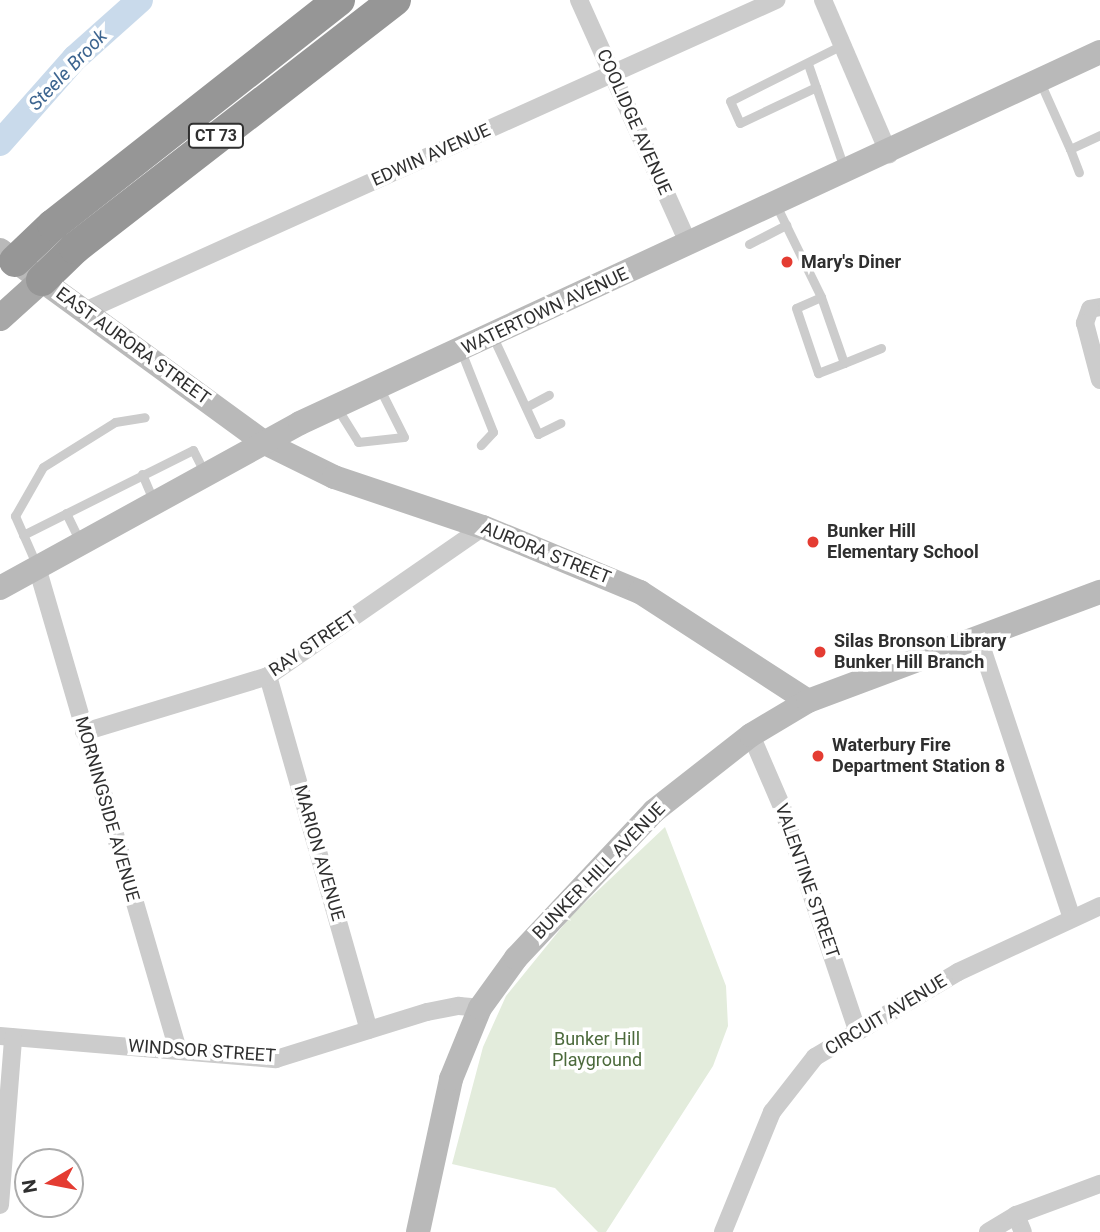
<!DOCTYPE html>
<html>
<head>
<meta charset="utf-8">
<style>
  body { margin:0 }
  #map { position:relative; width:1100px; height:1232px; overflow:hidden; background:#fff; font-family:Roboto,sans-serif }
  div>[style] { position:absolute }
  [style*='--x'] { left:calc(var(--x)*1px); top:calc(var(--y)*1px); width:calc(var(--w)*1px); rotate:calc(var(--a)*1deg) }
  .green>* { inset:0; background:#e3ecdc }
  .river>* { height:26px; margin:-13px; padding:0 13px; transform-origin:13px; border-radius:13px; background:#c9daeb }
  .lane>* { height:9px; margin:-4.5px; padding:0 4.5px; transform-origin:4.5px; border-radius:4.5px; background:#ccc }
  .street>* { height:18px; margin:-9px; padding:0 9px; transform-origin:9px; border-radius:9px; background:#ccc }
  .secondary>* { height:24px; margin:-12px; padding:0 12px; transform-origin:12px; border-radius:12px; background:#b9b9b9 }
  .primary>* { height:26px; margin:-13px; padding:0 13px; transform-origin:13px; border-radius:13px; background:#a7a7a7 }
  .highway>* { height:32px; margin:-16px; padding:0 16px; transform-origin:16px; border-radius:16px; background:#969696 }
  .dots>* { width:19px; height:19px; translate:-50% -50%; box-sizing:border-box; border:4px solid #fff; border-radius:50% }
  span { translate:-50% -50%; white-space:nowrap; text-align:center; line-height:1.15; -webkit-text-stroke:7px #fff; paint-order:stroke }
  .shield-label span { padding:2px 5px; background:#fff; border:2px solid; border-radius:5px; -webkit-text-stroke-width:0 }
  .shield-label { font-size:16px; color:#2f2f2f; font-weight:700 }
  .street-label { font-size:18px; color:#2f2f2f }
  .poi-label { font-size:18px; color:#2f2f2f; font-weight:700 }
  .left { translate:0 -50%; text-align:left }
  .park-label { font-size:18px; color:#4c6a3c }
  .water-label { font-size:19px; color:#3d6590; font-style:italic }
  .north { position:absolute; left:14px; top:1148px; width:70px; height:70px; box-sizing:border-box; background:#fff; border:2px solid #acacac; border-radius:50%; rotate:260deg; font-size:19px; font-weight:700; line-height:28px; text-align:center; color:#2f2f2f }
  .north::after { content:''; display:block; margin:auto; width:24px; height:32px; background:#e43c32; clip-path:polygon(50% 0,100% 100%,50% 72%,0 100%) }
</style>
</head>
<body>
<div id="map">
  <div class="green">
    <div style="clip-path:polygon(665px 827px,726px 986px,728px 1026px,713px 1066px,606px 1232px,598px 1232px,555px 1188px,452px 1164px,483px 1047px,506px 996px,571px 916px)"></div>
  </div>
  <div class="river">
    <div style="--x:0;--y:143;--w:113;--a:-48.6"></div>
    <div style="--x:75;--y:58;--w:87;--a:-41.7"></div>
  </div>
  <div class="lane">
    <div style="--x:842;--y:45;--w:125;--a:153.4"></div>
    <div style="--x:730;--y:101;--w:24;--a:66"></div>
    <div style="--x:740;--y:123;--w:84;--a:-25.3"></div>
    <div style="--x:816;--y:87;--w:86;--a:70.9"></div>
    <div style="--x:808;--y:64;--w:24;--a:71"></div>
    <div style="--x:1040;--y:82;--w:73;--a:65.9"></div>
    <div style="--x:1070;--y:149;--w:33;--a:-25"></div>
    <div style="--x:1070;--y:149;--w:25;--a:69"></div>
    <div style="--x:776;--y:205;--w:102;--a:63.9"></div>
    <div style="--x:749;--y:244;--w:42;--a:-27.2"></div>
    <div style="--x:493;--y:337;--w:107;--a:65.1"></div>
    <div style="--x:538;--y:434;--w:25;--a:-26"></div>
    <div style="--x:461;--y:351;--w:87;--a:68.4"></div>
    <div style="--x:493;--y:432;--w:18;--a:133"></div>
    <div style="--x:844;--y:363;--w:70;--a:-109.2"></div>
    <div style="--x:821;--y:297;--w:27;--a:156"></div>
    <div style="--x:796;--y:308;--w:69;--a:71.3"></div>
    <div style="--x:818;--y:373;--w:28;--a:-21"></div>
    <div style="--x:844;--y:363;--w:40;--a:-22"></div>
    <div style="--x:526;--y:407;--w:26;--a:-28"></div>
    <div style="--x:337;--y:408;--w:40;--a:58"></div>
    <div style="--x:358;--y:442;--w:46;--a:-6.2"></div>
    <div style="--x:404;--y:437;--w:56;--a:-116.6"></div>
    <div style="--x:142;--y:474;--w:30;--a:67"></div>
    <div style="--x:66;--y:513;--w:32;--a:64"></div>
    <div style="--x:23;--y:535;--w:190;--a:-26.6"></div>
    <div style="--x:193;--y:450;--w:25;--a:63"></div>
    <div style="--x:37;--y:566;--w:55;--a:-113.7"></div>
    <div style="--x:15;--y:516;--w:56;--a:-60.3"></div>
    <div style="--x:43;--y:467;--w:85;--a:-32"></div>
    <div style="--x:115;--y:422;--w:30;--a:-9"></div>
  </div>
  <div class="street">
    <div style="--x:579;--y:0;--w:269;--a:65.8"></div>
    <div style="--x:823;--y:0;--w:168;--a:66.8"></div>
    <div style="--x:1100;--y:307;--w:10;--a:169"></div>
    <div style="--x:1090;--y:309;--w:15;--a:110"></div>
    <div style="--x:1085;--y:323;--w:59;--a:75.3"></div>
    <div style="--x:87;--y:310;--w:756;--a:-24.22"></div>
    <div style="--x:37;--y:567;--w:503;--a:73.73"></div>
    <div style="--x:979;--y:639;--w:294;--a:71.6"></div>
    <div style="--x:268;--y:676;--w:368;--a:74.1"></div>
    <div style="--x:84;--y:732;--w:192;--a:-16.9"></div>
    <div style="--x:268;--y:676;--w:262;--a:-34.7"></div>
    <div style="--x:751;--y:735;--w:78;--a:66.7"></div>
    <div style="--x:782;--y:807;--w:235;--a:71.4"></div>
    <div style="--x:0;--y:1036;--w:277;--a:4.8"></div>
    <div style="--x:276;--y:1059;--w:158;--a:-17.3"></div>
    <div style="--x:427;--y:1012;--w:33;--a:-11"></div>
    <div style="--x:459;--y:1006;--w:21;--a:5"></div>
    <div style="--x:0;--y:1205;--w:168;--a:-85.5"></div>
    <div style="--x:1016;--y:1215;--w:18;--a:68"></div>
    <div style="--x:723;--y:1232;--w:130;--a:-67.8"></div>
    <div style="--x:772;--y:1112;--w:70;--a:-52"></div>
    <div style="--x:815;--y:1057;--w:166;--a:-30.7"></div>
    <div style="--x:958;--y:972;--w:157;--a:-24.9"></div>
    <div style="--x:988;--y:1232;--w:33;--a:-31"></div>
    <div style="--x:1016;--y:1215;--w:90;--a:-20.3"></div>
  </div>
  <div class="secondary">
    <div style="--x:0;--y:250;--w:328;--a:36.1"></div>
    <div style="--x:265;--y:443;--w:77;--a:26.2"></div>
    <div style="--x:334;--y:477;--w:157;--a:18.6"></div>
    <div style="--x:483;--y:527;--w:170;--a:22.5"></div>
    <div style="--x:640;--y:592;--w:200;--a:33"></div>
    <div style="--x:0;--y:588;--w:342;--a:-28.8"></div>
    <div style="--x:300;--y:423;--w:882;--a:-24.88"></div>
    <div style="--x:418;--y:1232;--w:157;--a:-77.8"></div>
    <div style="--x:451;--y:1079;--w:77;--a:-67.8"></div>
    <div style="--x:480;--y:1008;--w:62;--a:-54.2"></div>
    <div style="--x:516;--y:958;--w:202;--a:-46.8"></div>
    <div style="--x:654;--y:811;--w:123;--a:-38.1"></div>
    <div style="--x:751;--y:735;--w:66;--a:-30.8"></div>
    <div style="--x:808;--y:701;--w:312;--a:-20.5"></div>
  </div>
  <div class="primary">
    <div style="--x:0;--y:318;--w:57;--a:-42.1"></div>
  </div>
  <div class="highway">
    <div style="--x:15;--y:261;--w:52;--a:-43.5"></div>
    <div style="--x:53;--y:225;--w:364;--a:-38.2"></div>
    <div style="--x:42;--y:280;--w:46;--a:-44.1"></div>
    <div style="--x:75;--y:248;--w:405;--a:-37.8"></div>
  </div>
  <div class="dots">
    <div style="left:787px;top:262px;background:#e43c32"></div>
    <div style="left:813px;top:542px;background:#e43c32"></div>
    <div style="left:820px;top:652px;background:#e43c32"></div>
    <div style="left:818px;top:756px;background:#e43c32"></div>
  </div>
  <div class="shield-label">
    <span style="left:216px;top:136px">CT 73</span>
  </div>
  <div class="street-label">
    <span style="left:634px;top:122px;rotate:66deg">COOLIDGE AVENUE</span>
    <span style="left:431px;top:155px;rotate:-24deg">EDWIN AVENUE</span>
    <span style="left:545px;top:311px;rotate:-25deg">WATERTOWN AVENUE</span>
    <span style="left:133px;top:346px;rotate:36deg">EAST AURORA STREET</span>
    <span style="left:546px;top:553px;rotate:22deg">AURORA STREET</span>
    <span style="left:313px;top:644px;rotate:-34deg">RAY STREET</span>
    <span style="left:107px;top:809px;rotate:74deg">MORNINGSIDE AVENUE</span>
    <span style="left:319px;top:853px;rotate:74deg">MARION AVENUE</span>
    <span style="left:599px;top:871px;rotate:-46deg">BUNKER HILL AVENUE</span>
    <span style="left:807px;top:881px;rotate:71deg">VALENTINE STREET</span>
    <span style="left:886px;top:1015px;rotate:-31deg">CIRCUIT AVENUE</span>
    <span style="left:202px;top:1051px;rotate:4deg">WINDSOR STREET</span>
  </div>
  <div class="poi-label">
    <span class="left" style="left:801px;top:262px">Mary's Diner</span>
    <span class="left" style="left:827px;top:542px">Bunker Hill<br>Elementary School</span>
    <span class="left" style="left:834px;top:652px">Silas Bronson Library<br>Bunker Hill Branch</span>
    <span class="left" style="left:832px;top:756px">Waterbury Fire<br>Department Station 8</span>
  </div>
  <div class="park-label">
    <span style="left:597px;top:1050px">Bunker Hill<br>Playground</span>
  </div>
  <div class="water-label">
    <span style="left:68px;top:70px;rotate:-46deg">Steele Brook</span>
  </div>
  <div class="north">N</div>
</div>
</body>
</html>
